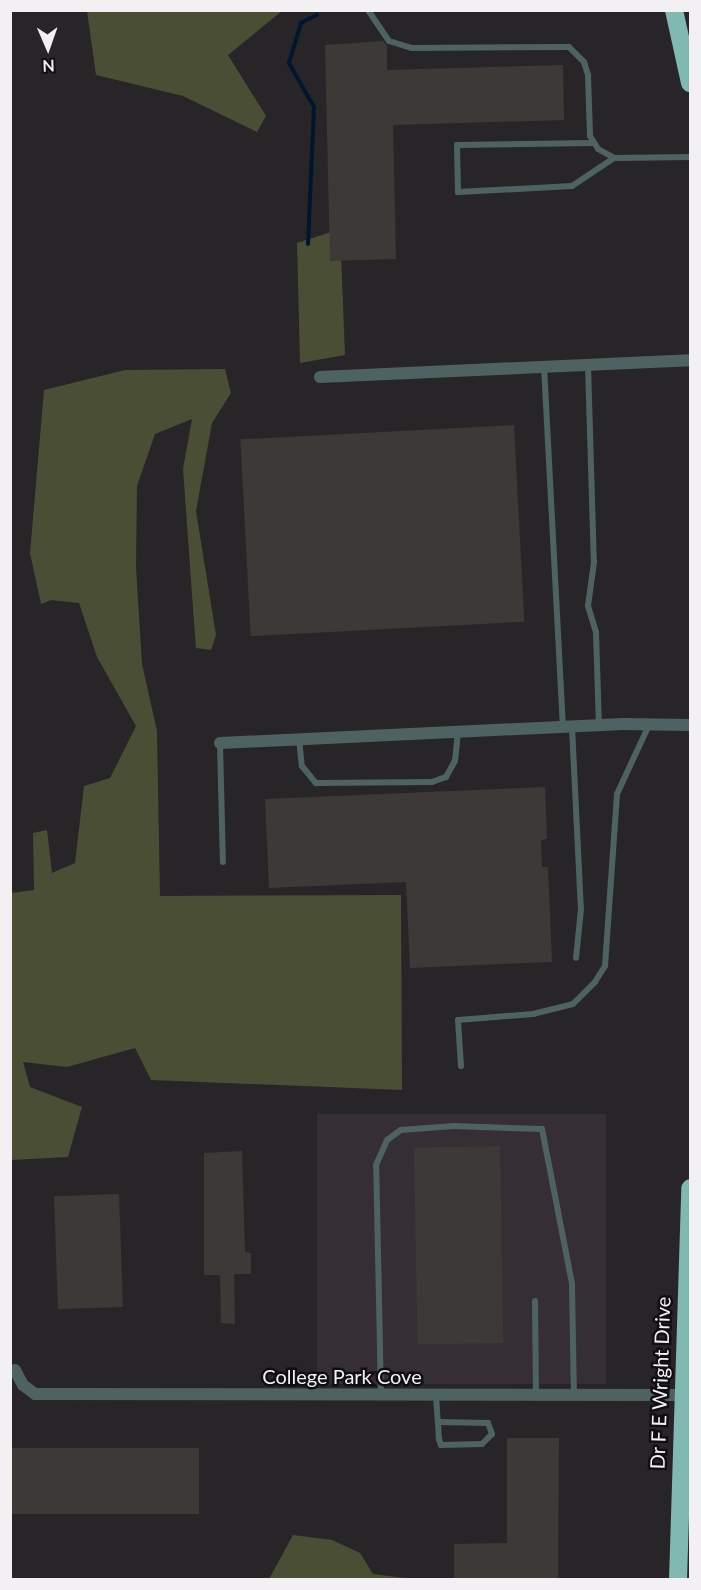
<!DOCTYPE html>
<html>
<head>
<meta charset="utf-8">
<style>
  body { margin:0 }
  #map { position:relative; width:701px; height:1590px; overflow:hidden; background:#282528; font-family:Lato,sans-serif }
  div>[style] { position:absolute }
  [style*='--x'] { left:calc(var(--x)*1px); top:calc(var(--y)*1px); width:calc(var(--w)*1px); rotate:calc(var(--a)*1deg) }
  .built>* { inset:0; background:#352e35; transform-origin:0 0 }
  .green>* { inset:0; background:#494e34 }
  .stream>* { height:4px; margin:-2px; padding:0 2px; transform-origin:2px; border-radius:2px; background:#02152f }
  .building>* { inset:0; background:#3c3936; transform-origin:0 0 }
  .lane>* { height:6px; margin:-3px; padding:0 3px; transform-origin:3px; border-radius:3px; background:#4e6361 }
  .street>* { height:12px; margin:-6px; padding:0 6px; transform-origin:6px; border-radius:6px; background:#4e6361 }
  .highway>* { height:18px; margin:-9px; padding:0 9px; transform-origin:9px; border-radius:9px; background:#82b8b2 }
  span { translate:-50% -50%; white-space:nowrap; text-align:center; line-height:1.15; -webkit-text-stroke:5px #100e10; paint-order:stroke }
  .street-label { font-size:20px; color:#f2f0f2 }
  .frame { position:absolute; inset:0; border:12px solid #f2f0f2; pointer-events:none }
  .north { position:absolute; left:18px; top:18px; width:60px; height:60px; -webkit-text-stroke:4px #100e10; paint-order:stroke; rotate:178deg; font-size:16px; font-weight:700; line-height:24px; text-align:center; color:#f2f0f2 }
  .north::after { content:''; display:block; margin:auto; width:21px; height:27px; background:#f2f0f2; clip-path:polygon(50% 0,100% 100%,50% 72%,0 100%) }
</style>
</head>
<body>
<div id="map">
  <div class="built">
    <div style="left:606px;top:1114px;width:270px;height:289px;rotate:90deg"></div>
  </div>
  <div class="green">
    <div style="clip-path:polygon(87px 11px,282px 11px,228px 55px,266px 116px,257px 132px,183px 96px,96px 75px)"></div>
    <div style="clip-path:polygon(340px 229px,345px 355px,300px 363px,297px 243px)"></div>
    <div style="clip-path:polygon(225px 369px,231px 393px,212px 423px,196px 511px,216px 635px,211px 650px,196px 648px,195px 636px,183px 469px,192px 419px,155px 434px,137px 486px,136px 567px,142px 664px,157px 731px,160px 896px,401px 895px,402px 1090px,151px 1080px,135px 1048px,67px 1067px,23px 1062px,30px 1087px,82px 1107px,68px 1157px,11px 1160px,11px 893px,34px 890px,33px 833px,47px 830px,52px 873px,75px 863px,84px 786px,110px 778px,136px 726px,97px 657px,79px 603px,51px 600px,41px 604px,30px 553px,44px 390px,125px 370px)"></div>
    <div style="clip-path:polygon(293px 1535px,332px 1540px,360px 1553px,373px 1574px,413px 1579px,269px 1579px)"></div>
  </div>
  <div class="stream">
    <div style="--x:308;--y:244;--w:137;--a:-87.5"></div>
    <div style="--x:314;--y:107;--w:51;--a:-119.6"></div>
    <div style="--x:289;--y:63;--w:42;--a:-73.3"></div>
    <div style="--x:301;--y:23;--w:18;--a:-27"></div>
  </div>
  <div class="building">
    <div style="clip-path:polygon(383px 41px,387px 46px,387px 70px,563px 65px,564px 120px,393px 125px,396px 259px,330px 261px,325px 45px)"></div>
    <div style="left:514px;top:425px;width:197px;height:274px;rotate:87deg"></div>
    <div style="clip-path:polygon(545px 787px,547px 839px,541px 840px,542px 867px,548px 867px,552px 962px,410px 968px,406px 882px,269px 888px,265px 799px)"></div>
    <div style="left:500px;top:1146px;width:197px;height:86px;rotate:89deg"></div>
    <div style="clip-path:polygon(242px 1151px,245px 1252px,251px 1253px,251px 1274px,234px 1274px,235px 1324px,221px 1323px,220px 1275px,204px 1275px,204px 1153px)"></div>
    <div style="left:119px;top:1194px;width:113px;height:65px;rotate:88deg"></div>
    <div style="clip-path:polygon(507px 1438px,559px 1438px,558px 1580px,454px 1580px,454px 1544px,507px 1543px)"></div>
    <div style="left:10px;top:1448px;width:189px;height:66px"></div>
  </div>
  <div class="lane">
    <div style="--x:368;--y:10;--w:37;--a:56"></div>
    <div style="--x:389;--y:41;--w:24;--a:17"></div>
    <div style="--x:412;--y:48;--w:157;--a:-0.4"></div>
    <div style="--x:569;--y:47;--w:21;--a:45"></div>
    <div style="--x:584;--y:62;--w:14;--a:73"></div>
    <div style="--x:588;--y:75;--w:61;--a:88.1"></div>
    <div style="--x:590;--y:136;--w:15;--a:58"></div>
    <div style="--x:598;--y:149;--w:18;--a:29"></div>
    <div style="--x:614;--y:158;--w:76;--a:-0.8"></div>
    <div style="--x:593;--y:143;--w:136;--a:179.2"></div>
    <div style="--x:457;--y:145;--w:47;--a:88.8"></div>
    <div style="--x:458;--y:192;--w:114;--a:-3"></div>
    <div style="--x:572;--y:186;--w:50;--a:-33.7"></div>
    <div style="--x:588;--y:365;--w:197;--a:88.3"></div>
    <div style="--x:594;--y:562;--w:44;--a:97.8"></div>
    <div style="--x:588;--y:606;--w:27;--a:73"></div>
    <div style="--x:596;--y:632;--w:93;--a:88.2"></div>
    <div style="--x:544;--y:366;--w:361;--a:87"></div>
    <div style="--x:572;--y:727;--w:182;--a:87.2"></div>
    <div style="--x:581;--y:909;--w:49;--a:95.8"></div>
    <div style="--x:299;--y:739;--w:27;--a:84"></div>
    <div style="--x:302;--y:766;--w:22;--a:51"></div>
    <div style="--x:316;--y:783;--w:116;--a:-0.5"></div>
    <div style="--x:432;--y:782;--w:15;--a:-20"></div>
    <div style="--x:446;--y:777;--w:18;--a:-61"></div>
    <div style="--x:455;--y:761;--w:30;--a:-84"></div>
    <div style="--x:220;--y:743;--w:119;--a:88.6"></div>
    <div style="--x:461;--y:1066;--w:46;--a:-93.7"></div>
    <div style="--x:458;--y:1020;--w:75;--a:-4.6"></div>
    <div style="--x:533;--y:1014;--w:41;--a:-14"></div>
    <div style="--x:573;--y:1004;--w:31;--a:-45"></div>
    <div style="--x:595;--y:982;--w:19;--a:-58"></div>
    <div style="--x:605;--y:966;--w:172;--a:-86"></div>
    <div style="--x:617;--y:794;--w:76;--a:-65.1"></div>
    <div style="--x:535;--y:1301;--w:94;--a:89.4"></div>
    <div style="--x:381;--y:1396;--w:231;--a:-91.2"></div>
    <div style="--x:376;--y:1165;--w:27;--a:-66"></div>
    <div style="--x:387;--y:1140;--w:17;--a:-36"></div>
    <div style="--x:401;--y:1130;--w:53;--a:-4.3"></div>
    <div style="--x:454;--y:1126;--w:88;--a:2"></div>
    <div style="--x:542;--y:1129;--w:158;--a:79"></div>
    <div style="--x:572;--y:1284;--w:112;--a:89"></div>
    <div style="--x:436;--y:1396;--w:26;--a:86"></div>
    <div style="--x:438;--y:1422;--w:17;--a:87"></div>
    <div style="--x:439;--y:1439;--w:6;--a:72"></div>
    <div style="--x:441;--y:1445;--w:41;--a:-1.4"></div>
    <div style="--x:482;--y:1444;--w:14;--a:-45"></div>
    <div style="--x:492;--y:1434;--w:12;--a:-110"></div>
    <div style="--x:488;--y:1423;--w:50;--a:-178.9"></div>
  </div>
  <div class="street">
    <div style="--x:320;--y:377;--w:370;--a:-2.6"></div>
    <div style="--x:220;--y:743;--w:403;--a:-2.7"></div>
    <div style="--x:623;--y:724;--w:67;--a:0.9"></div>
    <div style="--x:15;--y:1370;--w:17;--a:62"></div>
    <div style="--x:23;--y:1385;--w:15;--a:37"></div>
    <div style="--x:35;--y:1394;--w:646;--a:0.09"></div>
  </div>
  <div class="highway">
    <div style="--x:674;--y:10;--w:75;--a:77.6"></div>
    <div style="--x:678;--y:1580;--w:392;--a:-88.2"></div>
  </div>
  <div class="street-label">
    <span style="left:342px;top:1376px">College Park Cove</span>
    <span style="left:660px;top:1383px;rotate:-88deg">Dr F E Wright Drive</span>
  </div>
  <div class="frame"></div>
  <div class="north">N</div>
</div>
</body>
</html>
